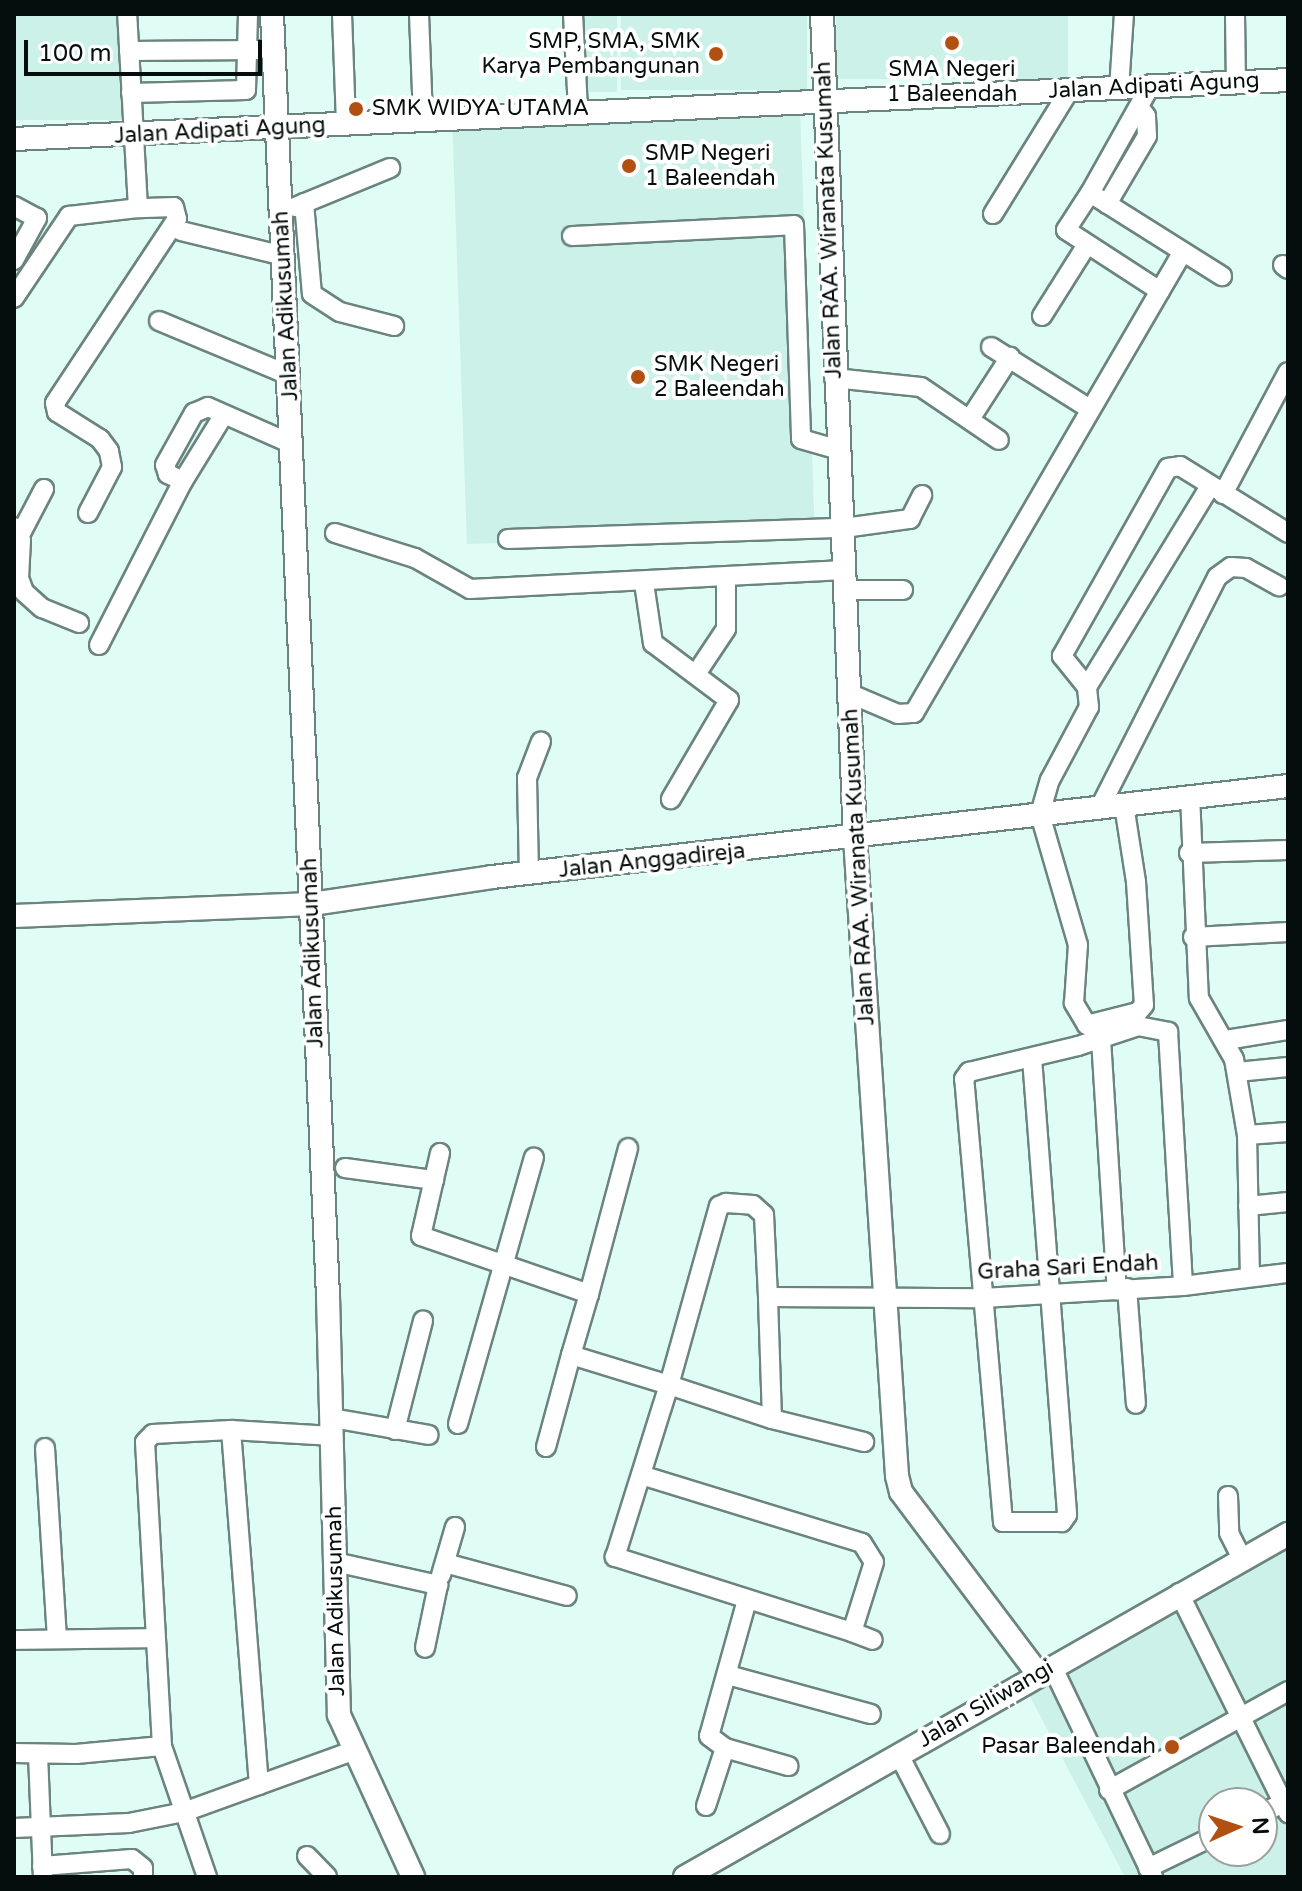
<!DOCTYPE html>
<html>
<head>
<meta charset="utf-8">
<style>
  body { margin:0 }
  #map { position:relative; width:1302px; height:1891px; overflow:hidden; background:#dffcf5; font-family:"Varela Round",sans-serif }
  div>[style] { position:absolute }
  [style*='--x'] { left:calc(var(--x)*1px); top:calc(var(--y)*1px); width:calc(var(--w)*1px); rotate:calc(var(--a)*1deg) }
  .built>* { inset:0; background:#cbf1e8; transform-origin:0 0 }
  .roads { filter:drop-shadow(2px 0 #6b847f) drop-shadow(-2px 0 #6b847f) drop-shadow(0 2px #6b847f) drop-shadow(0 -2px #6b847f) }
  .minor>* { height:18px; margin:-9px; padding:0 9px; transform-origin:9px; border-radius:9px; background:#fff }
  .major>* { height:22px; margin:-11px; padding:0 11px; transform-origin:11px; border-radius:11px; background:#fff }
  .dots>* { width:22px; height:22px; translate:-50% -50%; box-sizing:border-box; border:4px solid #fff; border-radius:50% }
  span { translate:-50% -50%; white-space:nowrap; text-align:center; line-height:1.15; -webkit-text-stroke:8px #fff; paint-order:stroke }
  .poi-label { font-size:22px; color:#050e0c }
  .right { translate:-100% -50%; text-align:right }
  .left { translate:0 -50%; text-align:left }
  .street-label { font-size:22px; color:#050e0c }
  .frame { position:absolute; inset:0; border:16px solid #050e0c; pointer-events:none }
  .north { position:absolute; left:1198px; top:1787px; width:80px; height:80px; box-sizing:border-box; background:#fff; border:2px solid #9b9f9e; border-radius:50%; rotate:87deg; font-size:22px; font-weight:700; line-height:32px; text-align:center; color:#050e0c }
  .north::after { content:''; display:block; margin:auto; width:28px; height:36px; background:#b15010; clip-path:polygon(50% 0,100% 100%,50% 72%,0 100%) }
  .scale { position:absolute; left:24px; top:40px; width:238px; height:36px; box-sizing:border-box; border:4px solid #050e0c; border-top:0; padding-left:10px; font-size:24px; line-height:28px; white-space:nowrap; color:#050e0c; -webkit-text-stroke:6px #fff; paint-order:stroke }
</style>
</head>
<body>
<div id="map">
  <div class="built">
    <div style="left:14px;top:14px;width:112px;height:106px"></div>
    <div style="left:565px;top:14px;width:52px;height:78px"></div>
    <div style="left:621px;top:14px;width:186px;height:76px"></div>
    <div style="left:836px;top:14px;width:232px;height:65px"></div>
    <div style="left:800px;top:109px;width:423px;height:348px;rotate:88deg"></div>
    <div style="clip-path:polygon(evenodd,1288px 1549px,1288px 1877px,1125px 1877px,1027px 1691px,1288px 1549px,1214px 1803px,1262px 1803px,1262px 1851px,1214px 1851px,1214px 1803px)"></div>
  </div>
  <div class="roads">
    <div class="minor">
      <div style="--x:342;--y:14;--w:111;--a:87.9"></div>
      <div style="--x:419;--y:14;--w:106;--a:87.8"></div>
      <div style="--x:573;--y:14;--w:97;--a:87"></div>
      <div style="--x:1235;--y:14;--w:69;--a:89.2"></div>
      <div style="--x:129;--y:51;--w:129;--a:-0.4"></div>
      <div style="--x:1149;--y:88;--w:120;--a:119.3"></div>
      <div style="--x:1090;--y:193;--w:156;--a:32.2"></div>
      <div style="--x:1119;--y:89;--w:75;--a:-86.2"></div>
      <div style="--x:131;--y:93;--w:115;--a:-1.5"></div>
      <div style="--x:246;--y:90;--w:76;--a:-88.5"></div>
      <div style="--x:1090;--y:193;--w:44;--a:123"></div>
      <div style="--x:1066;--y:230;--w:112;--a:33"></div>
      <div style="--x:304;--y:203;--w:91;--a:85"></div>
      <div style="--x:312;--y:294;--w:33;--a:33"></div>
      <div style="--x:340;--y:312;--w:56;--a:14.5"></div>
      <div style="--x:1107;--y:204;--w:79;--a:-59.5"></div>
      <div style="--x:1147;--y:136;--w:20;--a:-93"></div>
      <div style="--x:1146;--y:116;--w:11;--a:-128"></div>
      <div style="--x:14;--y:206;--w:26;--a:28"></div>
      <div style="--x:37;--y:218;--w:48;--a:118.7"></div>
      <div style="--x:295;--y:207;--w:103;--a:-22.3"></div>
      <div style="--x:993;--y:214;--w:145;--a:-58.3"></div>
      <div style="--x:181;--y:231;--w:106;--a:13.6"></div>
      <div style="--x:572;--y:236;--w:222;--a:-2.8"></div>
      <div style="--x:794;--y:225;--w:214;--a:88.1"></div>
      <div style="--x:801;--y:439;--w:40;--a:16"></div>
      <div style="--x:1283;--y:265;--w:6;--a:39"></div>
      <div style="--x:14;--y:298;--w:99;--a:-56.1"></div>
      <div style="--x:69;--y:216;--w:69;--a:-6.6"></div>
      <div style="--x:138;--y:208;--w:194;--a:-93.2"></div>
      <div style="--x:1042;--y:316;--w:83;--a:-57.8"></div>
      <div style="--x:159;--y:321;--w:141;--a:22.6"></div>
      <div style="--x:991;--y:347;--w:117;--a:32.1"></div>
      <div style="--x:834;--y:378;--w:87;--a:5.9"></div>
      <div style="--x:921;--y:387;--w:94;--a:34.2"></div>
      <div style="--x:970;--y:419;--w:74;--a:-57.2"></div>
      <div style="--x:183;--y:481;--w:76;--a:-58.4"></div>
      <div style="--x:1223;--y:494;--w:138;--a:-62"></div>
      <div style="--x:88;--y:513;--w:52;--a:-62.4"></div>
      <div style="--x:112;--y:467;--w:16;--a:-101"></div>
      <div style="--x:109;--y:451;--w:15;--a:-127"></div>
      <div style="--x:100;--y:439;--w:51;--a:-147.9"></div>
      <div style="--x:57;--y:412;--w:9;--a:-103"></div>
      <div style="--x:55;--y:403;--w:221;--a:-56.5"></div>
      <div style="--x:177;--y:219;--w:12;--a:-104"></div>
      <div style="--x:174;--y:207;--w:36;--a:178"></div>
      <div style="--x:14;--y:527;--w:15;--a:62"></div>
      <div style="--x:21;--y:540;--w:38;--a:93"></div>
      <div style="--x:19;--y:578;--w:15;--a:70"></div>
      <div style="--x:24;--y:592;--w:24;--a:42"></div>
      <div style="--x:42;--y:608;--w:40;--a:22"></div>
      <div style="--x:335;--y:533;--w:84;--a:17.4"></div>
      <div style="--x:415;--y:558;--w:63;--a:29.4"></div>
      <div style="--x:470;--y:589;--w:375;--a:-2.9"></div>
      <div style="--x:20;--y:535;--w:52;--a:-62.4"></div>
      <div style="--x:508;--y:539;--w:336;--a:-1.9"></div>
      <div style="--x:844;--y:528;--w:67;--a:-7.8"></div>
      <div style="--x:910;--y:519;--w:27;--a:-63"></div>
      <div style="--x:644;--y:583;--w:61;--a:81.5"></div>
      <div style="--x:653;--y:643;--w:95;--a:36.9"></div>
      <div style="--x:729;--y:700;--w:115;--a:120.4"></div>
      <div style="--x:847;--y:590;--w:56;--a:0"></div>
      <div style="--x:99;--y:645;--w:184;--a:-62.9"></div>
      <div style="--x:183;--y:481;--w:17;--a:-155"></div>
      <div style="--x:168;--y:474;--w:9;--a:-108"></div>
      <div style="--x:165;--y:465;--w:60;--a:-60.9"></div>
      <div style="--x:194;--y:413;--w:15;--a:-23"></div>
      <div style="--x:208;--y:407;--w:92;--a:23.8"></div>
      <div style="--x:696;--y:674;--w:54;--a:-56.3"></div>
      <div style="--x:726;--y:629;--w:51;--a:-90"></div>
      <div style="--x:1087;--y:687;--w:236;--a:-58.5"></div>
      <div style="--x:851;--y:694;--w:51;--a:23.1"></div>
      <div style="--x:898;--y:714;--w:16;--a:-4"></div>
      <div style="--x:914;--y:713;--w:532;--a:-59.77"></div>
      <div style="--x:1190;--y:795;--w:203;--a:87.5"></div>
      <div style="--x:1199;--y:998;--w:70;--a:60.2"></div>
      <div style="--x:1234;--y:1059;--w:77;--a:80.3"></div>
      <div style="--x:1247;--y:1135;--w:41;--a:-4.2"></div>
      <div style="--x:1124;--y:805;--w:78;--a:81.1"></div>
      <div style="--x:1136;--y:882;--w:123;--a:86.3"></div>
      <div style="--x:1144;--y:1005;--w:9;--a:131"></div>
      <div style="--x:1138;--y:1012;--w:53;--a:165.7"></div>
      <div style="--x:1087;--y:1025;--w:26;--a:-121"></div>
      <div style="--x:1074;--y:1003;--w:58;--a:-86.1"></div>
      <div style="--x:1078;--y:945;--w:136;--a:-106.2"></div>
      <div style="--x:1040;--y:814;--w:35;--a:-74"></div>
      <div style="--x:1050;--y:780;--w:83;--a:-61.9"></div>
      <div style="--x:1089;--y:707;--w:20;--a:-96"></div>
      <div style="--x:1087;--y:687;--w:40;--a:-129"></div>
      <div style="--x:1062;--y:656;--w:216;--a:-60.6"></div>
      <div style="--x:1168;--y:468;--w:12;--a:-9"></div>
      <div style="--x:1180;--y:466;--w:127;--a:31.8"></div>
      <div style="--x:1100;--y:807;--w:258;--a:-63"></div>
      <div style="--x:1217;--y:577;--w:17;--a:-36"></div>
      <div style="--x:1231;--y:567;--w:15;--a:4"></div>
      <div style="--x:1246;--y:568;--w:38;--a:29"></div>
      <div style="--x:1189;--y:853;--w:99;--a:-1.7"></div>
      <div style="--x:529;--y:874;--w:96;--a:-91.2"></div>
      <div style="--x:527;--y:778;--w:39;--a:-69"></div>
      <div style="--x:1193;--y:937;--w:95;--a:-3"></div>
      <div style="--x:1101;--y:1039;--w:252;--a:86.4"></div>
      <div style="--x:1226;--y:1040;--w:63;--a:-9.2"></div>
      <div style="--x:1032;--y:1058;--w:458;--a:85.6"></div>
      <div style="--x:1067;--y:1515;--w:9;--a:126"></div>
      <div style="--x:1062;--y:1522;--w:59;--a:180"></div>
      <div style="--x:1003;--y:1522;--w:445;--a:-95"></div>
      <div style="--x:964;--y:1079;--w:9;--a:-54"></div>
      <div style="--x:969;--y:1072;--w:112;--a:-13.4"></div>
      <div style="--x:1078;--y:1046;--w:63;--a:-18.4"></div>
      <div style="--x:1138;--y:1026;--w:31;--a:11"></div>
      <div style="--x:1168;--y:1032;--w:254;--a:86.6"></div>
      <div style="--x:1237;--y:1072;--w:51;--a:-5.6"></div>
      <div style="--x:1247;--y:1135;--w:141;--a:88.8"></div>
      <div style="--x:440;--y:1153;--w:85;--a:102.9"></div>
      <div style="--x:421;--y:1236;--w:178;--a:19"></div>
      <div style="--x:589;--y:1294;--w:64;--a:106.4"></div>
      <div style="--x:571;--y:1355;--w:102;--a:17"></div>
      <div style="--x:669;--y:1385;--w:186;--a:-74.4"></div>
      <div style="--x:719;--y:1206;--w:8;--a:-23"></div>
      <div style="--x:726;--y:1203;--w:27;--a:4"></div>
      <div style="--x:753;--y:1205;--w:15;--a:42"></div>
      <div style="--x:764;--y:1215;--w:82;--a:87.2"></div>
      <div style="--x:345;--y:1168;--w:90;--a:7.7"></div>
      <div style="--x:1248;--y:1206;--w:40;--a:-5.7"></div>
      <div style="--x:1127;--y:1288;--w:116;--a:85.6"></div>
      <div style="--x:589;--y:1294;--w:151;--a:-75"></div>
      <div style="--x:332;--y:1418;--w:98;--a:9.9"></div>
      <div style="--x:772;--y:1419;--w:95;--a:14"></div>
      <div style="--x:458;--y:1424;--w:277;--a:-74.1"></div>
      <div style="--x:231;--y:1430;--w:356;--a:85.5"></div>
      <div style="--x:395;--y:1430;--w:113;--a:-75.6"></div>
      <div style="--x:546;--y:1447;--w:95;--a:-74.8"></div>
      <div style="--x:45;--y:1448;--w:190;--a:86.4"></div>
      <div style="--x:641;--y:1475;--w:231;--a:17.1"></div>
      <div style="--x:862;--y:1543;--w:22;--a:58"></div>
      <div style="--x:874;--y:1562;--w:73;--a:107.4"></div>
      <div style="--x:852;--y:1632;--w:22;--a:21"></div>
      <div style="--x:1228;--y:1496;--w:37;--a:88"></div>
      <div style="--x:1229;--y:1533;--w:29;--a:63"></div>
      <div style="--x:335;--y:1562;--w:106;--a:12.6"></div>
      <div style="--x:438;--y:1585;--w:64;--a:101.7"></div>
      <div style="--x:445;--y:1563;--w:126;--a:15.1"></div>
      <div style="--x:441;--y:1575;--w:50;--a:-73.7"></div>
      <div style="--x:1179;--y:1593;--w:246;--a:63.6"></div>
      <div style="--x:747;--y:1600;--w:141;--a:105.6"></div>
      <div style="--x:709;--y:1736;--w:20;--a:37"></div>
      <div style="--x:725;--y:1748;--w:66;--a:15.9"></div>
      <div style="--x:852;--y:1632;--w:249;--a:-162.4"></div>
      <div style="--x:615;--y:1557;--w:180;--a:-72.6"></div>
      <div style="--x:669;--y:1385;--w:108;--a:18.3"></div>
      <div style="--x:772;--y:1419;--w:122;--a:-91.9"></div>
      <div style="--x:768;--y:1297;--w:215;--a:0.3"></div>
      <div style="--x:983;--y:1298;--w:200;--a:-3.4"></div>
      <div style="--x:1183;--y:1286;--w:106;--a:-7.1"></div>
      <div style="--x:14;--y:1640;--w:141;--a:-0.8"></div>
      <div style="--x:1052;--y:1666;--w:234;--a:64.4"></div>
      <div style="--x:728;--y:1675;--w:148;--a:15.3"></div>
      <div style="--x:14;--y:1753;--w:62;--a:0.9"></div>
      <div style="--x:76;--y:1754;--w:86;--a:-5.3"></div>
      <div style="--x:38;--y:1754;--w:123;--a:87.7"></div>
      <div style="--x:899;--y:1755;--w:89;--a:62.6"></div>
      <div style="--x:1109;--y:1790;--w:205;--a:-28.9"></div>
      <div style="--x:706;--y:1806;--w:61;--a:-71.9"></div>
      <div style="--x:1262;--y:1813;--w:29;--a:-25"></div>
      <div style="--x:14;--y:1828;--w:115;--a:-2.5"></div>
      <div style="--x:129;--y:1823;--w:56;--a:-11.3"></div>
      <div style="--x:184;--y:1812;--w:182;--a:-19.9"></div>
      <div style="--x:307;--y:1856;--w:29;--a:46"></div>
      <div style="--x:42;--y:1866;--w:90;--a:-4.4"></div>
      <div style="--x:132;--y:1859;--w:14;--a:39"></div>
      <div style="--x:143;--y:1868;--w:9;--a:90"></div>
      <div style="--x:1148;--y:1868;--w:73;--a:-25.9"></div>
      <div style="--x:207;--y:1877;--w:139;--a:-109"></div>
      <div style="--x:162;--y:1746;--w:304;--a:-93.2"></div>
      <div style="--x:145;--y:1442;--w:11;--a:-45"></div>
      <div style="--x:153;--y:1434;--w:78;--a:-2.9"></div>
      <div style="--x:231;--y:1430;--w:102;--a:3.4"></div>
    </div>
    <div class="major">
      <div style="--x:272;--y:14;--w:1283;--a:87.5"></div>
      <div style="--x:328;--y:1296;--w:419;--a:88.5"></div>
      <div style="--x:339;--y:1715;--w:178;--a:65.4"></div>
      <div style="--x:822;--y:14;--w:825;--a:87.71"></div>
      <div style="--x:855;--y:838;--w:639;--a:86.23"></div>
      <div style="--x:897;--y:1476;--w:16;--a:76"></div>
      <div style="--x:901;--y:1492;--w:228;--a:53"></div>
      <div style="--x:14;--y:139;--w:1275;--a:-2.65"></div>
      <div style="--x:14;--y:916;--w:298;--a:-2.3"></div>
      <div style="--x:312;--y:904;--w:182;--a:-8.5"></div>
      <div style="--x:492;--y:877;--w:801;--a:-6.52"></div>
      <div style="--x:685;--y:1877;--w:694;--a:-29.63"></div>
    </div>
  </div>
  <div class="dots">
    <div style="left:952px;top:43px;background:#b15010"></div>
    <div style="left:716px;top:54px;background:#b15010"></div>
    <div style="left:356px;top:109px;background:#b15010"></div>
    <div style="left:629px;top:166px;background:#b15010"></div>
    <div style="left:638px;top:377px;background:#b15010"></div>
    <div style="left:1172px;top:1747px;background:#b15010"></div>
  </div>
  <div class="poi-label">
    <span class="right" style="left:700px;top:54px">SMP, SMA, SMK<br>Karya Pembangunan</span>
    <span style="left:952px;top:82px">SMA Negeri<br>1 Baleendah</span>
    <span class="left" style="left:372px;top:109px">SMK WIDYA UTAMA</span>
    <span class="left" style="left:645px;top:166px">SMP Negeri<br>1 Baleendah</span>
    <span class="left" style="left:654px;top:377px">SMK Negeri<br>2 Baleendah</span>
    <span class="right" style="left:1156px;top:1747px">Pasar Baleendah</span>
  </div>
  <div class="street-label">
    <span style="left:1154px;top:86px;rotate:-3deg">Jalan Adipati Agung</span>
    <span style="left:220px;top:131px;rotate:-3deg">Jalan Adipati Agung</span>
    <span style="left:829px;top:220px;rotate:-92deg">Jalan RAA. Wiranata Kusumah</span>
    <span style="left:286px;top:306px;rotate:-93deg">Jalan Adikusumah</span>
    <span style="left:652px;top:861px;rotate:-6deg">Jalan Anggadireja</span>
    <span style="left:859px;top:867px;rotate:-93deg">Jalan RAA. Wiranata Kusumah</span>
    <span style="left:313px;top:953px;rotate:-92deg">Jalan Adikusumah</span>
    <span style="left:1068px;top:1268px;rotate:-3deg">Graha Sari Endah</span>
    <span style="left:336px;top:1601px;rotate:-91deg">Jalan Adikusumah</span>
    <span style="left:986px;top:1704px;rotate:-30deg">Jalan Siliwangi</span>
  </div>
  <div class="frame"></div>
  <div class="north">N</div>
  <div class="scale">100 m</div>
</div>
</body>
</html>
